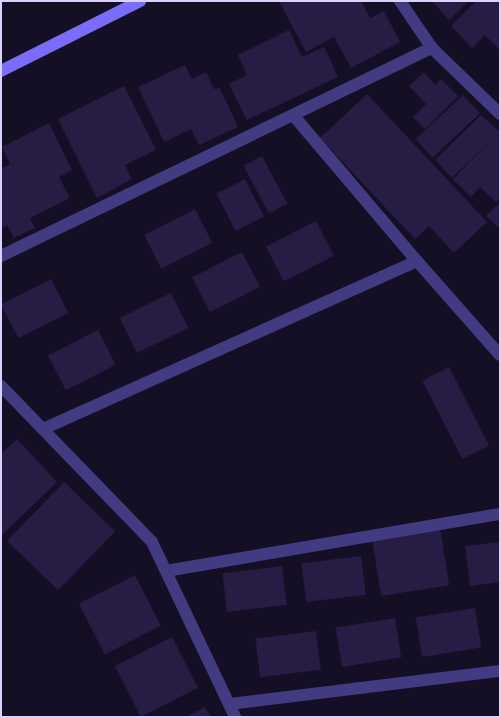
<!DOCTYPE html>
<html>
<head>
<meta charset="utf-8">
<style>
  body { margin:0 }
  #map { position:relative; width:501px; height:718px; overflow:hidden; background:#140f24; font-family:"PT Sans",sans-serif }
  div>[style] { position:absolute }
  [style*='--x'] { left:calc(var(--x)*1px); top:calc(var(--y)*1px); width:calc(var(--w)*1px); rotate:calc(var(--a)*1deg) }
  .building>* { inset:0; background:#261c44; transform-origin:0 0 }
  .street>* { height:12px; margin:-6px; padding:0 6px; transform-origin:6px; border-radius:6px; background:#423b81 }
  .secondary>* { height:12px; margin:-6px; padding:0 6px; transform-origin:6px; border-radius:6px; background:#796dfa }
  span { translate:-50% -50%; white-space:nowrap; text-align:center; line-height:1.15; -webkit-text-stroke:4px #140f24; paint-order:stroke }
  .frame { position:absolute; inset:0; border:2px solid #dad3fe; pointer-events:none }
</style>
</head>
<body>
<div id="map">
  <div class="building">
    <div style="clip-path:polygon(279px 1px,361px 1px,370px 18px,384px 11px,400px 42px,351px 68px,334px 37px,306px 52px)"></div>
    <div style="clip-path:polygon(432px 1px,469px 1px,449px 20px)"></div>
    <div style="clip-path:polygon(476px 1px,500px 1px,500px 50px,485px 35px,472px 48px,451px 26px)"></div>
    <div style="clip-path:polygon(289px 30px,302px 57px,324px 47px,338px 77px,247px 120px,229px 84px,247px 75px,238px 55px)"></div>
    <div style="clip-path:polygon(185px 65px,192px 79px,206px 72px,214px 89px,220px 88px,238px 127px,199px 145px,191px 129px,164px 142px,138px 87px)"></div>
    <div style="clip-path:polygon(424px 72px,435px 85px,441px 79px,458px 96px,425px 129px,413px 117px,426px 104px,409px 86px)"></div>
    <div style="clip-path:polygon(124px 86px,156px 150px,125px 165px,132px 179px,97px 198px,58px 119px)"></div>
    <div style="clip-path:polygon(367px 94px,487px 222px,454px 253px,429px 226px,415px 239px,320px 138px)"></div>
    <div style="left:463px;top:95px;width:25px;height:65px;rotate:47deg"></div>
    <div style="clip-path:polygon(481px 115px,500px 132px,500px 198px,496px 202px,480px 187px,471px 197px,453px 179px,496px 135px,452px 178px,435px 160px)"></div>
    <div style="clip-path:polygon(49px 123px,72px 170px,59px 177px,70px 198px,30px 218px,35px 228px,14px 238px,7px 225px,1px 228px,1px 169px,10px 164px,2px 147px)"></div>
    <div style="left:262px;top:156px;width:54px;height:21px;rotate:62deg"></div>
    <div style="left:245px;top:179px;width:42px;height:32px;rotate:63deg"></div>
    <div style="clip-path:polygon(500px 202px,500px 229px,486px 216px)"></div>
    <div style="left:195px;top:209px;width:38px;height:57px;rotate:63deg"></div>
    <div style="left:316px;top:221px;width:39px;height:56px;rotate:63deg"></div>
    <div style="left:242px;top:252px;width:39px;height:56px;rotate:63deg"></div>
    <div style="left:51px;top:279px;width:38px;height:56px;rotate:63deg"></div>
    <div style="left:171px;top:293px;width:39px;height:57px;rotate:64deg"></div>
    <div style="left:98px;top:330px;width:39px;height:56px;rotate:63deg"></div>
    <div style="left:449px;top:367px;width:88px;height:30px;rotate:63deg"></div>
    <div style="clip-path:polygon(17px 439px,57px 482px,1px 536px,1px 454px)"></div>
    <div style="left:64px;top:482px;width:71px;height:82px;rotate:44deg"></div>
    <div style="left:440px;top:527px;width:59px;height:69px;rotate:81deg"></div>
    <div style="clip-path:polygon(500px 542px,500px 582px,470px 586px,465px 546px)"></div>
    <div style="left:361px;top:556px;width:39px;height:60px;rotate:83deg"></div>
    <div style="left:282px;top:566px;width:39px;height:60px;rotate:83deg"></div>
    <div style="left:135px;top:575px;width:57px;height:63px;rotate:63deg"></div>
    <div style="left:475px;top:608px;width:40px;height:60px;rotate:81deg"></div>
    <div style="left:395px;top:618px;width:40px;height:60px;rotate:81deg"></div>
    <div style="left:316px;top:631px;width:39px;height:61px;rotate:83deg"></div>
    <div style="left:172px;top:637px;width:57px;height:64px;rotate:63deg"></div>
    <div style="clip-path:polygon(205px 707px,211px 717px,186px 717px)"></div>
  </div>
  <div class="street">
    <div style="--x:400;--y:1;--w:57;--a:55.8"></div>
    <div style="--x:293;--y:115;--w:192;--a:49.7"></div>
    <div style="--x:1;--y:256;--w:479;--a:-25.8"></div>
    <div style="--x:432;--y:48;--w:95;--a:44.1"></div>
    <div style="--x:1;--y:386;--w:217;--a:45.9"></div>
    <div style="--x:152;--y:542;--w:194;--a:64.6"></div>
    <div style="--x:43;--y:429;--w:410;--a:-24.2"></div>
    <div style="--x:417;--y:261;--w:125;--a:48.6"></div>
    <div style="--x:166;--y:571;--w:339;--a:-9.7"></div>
    <div style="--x:230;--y:704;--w:272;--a:-7"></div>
  </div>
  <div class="secondary">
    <div style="--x:1;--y:71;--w:156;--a:-26.7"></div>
  </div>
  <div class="frame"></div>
</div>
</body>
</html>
